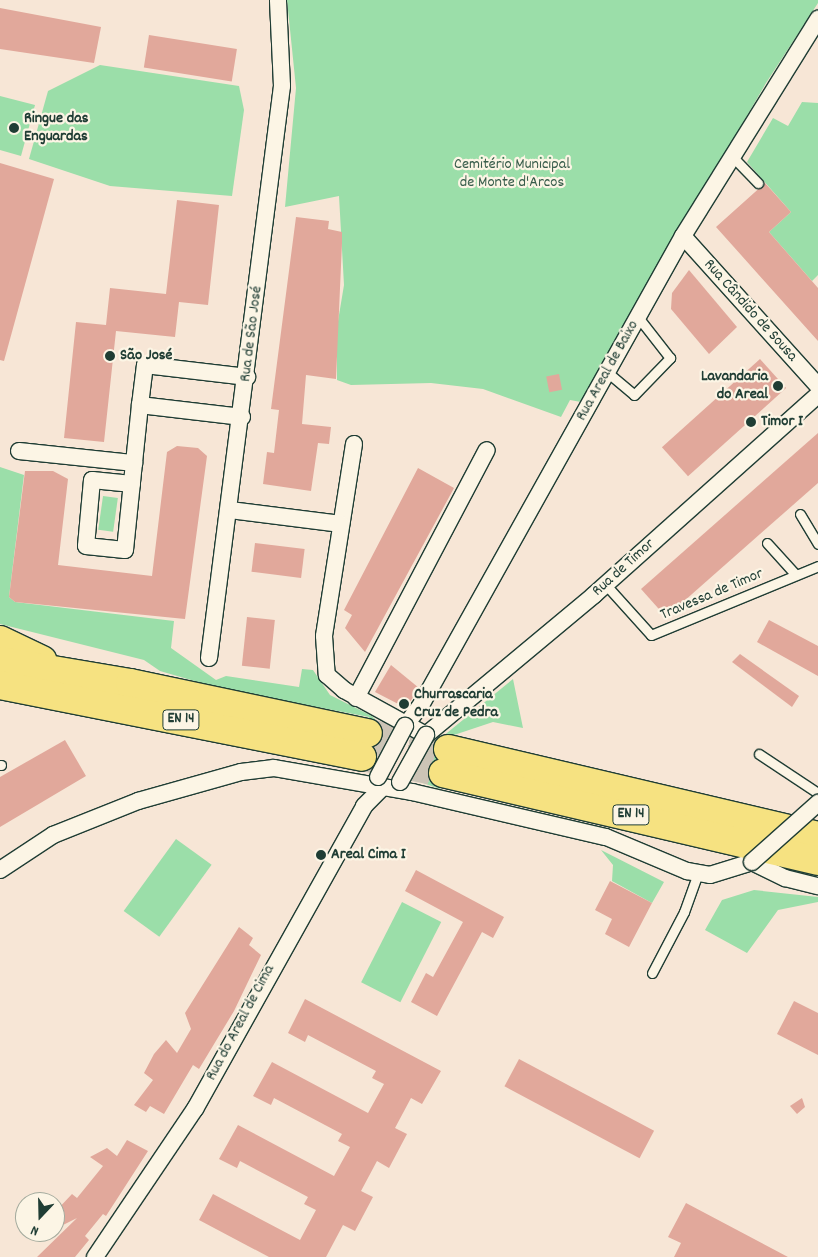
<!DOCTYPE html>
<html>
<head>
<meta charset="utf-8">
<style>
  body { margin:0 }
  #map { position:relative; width:818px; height:1257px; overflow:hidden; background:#f7e6d6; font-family:Dekko,sans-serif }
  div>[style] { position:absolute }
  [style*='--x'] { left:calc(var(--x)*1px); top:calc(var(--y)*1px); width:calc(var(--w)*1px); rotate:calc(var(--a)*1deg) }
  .green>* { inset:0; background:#9bdea9; transform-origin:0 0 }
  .building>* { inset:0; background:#e1a89b; transform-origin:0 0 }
  .highway-tunnel>* { height:28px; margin-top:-14px; transform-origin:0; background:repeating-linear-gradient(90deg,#ccc4b6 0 28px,transparent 0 42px) }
  .roads { filter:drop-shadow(1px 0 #1f3d34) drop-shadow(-1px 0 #1f3d34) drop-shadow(0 1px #1f3d34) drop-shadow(0 -1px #1f3d34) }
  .lane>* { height:9px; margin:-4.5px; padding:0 4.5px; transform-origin:4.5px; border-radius:4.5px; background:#fcf5e5 }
  .street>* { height:16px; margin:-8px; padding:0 8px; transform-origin:8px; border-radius:8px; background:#fcf5e5 }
  .highway>* { height:28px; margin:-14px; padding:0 14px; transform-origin:14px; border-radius:14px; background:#f6e281 }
  .bridges { filter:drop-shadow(1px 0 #1f3d34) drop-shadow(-1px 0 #1f3d34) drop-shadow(0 1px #1f3d34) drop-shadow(0 -1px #1f3d34) }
  .street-bridge>* { height:16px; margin:-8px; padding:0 8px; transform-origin:8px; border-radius:8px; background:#fcf5e5 }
  .dots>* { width:14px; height:14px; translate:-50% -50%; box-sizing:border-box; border:2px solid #fcf5e5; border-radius:50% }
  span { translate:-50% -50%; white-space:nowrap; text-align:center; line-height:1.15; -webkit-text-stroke:4.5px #fcf5e5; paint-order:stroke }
  .shield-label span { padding:1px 4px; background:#fcf5e5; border:1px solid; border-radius:4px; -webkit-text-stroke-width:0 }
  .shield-label { font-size:15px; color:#1f3d34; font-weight:700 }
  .poi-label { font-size:16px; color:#1f3d34; font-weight:700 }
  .left { translate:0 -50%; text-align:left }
  .right { translate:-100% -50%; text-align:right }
  .park-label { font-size:16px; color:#385d4b }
  .street-label { font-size:16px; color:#1f3d34 }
  .north { position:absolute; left:15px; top:1192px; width:50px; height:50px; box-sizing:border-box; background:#fcf5e5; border:1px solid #a4ab9e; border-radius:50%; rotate:201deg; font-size:14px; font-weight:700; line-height:20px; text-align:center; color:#1f3d34 }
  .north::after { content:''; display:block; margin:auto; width:18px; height:22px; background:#1f3d34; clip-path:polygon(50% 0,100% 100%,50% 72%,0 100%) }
</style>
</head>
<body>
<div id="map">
  <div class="green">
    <div style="clip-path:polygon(287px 0,818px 0,818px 3px,766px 83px,581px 402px,570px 400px,561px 417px,483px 389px,431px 383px,351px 385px,337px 380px,337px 327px,344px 285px,339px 196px,285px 207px,296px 88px)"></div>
    <div style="clip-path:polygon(100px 65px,239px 86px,244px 110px,232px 196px,110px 186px,29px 159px,48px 91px)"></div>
    <div style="clip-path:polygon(0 96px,35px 105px,21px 156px,0 150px)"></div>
    <div style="clip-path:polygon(802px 102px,818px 103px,818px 275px,812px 281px,769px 232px,791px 212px,747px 162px,773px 118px,788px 126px)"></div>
    <div style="clip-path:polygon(0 467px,24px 475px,9px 597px,15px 602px,174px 621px,171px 648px,216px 680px,226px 676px,299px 687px,302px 669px,313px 670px,330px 695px,372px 716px,381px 725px,380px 747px,371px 767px,358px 772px,369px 717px,222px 689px,160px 671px,144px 660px,0 624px)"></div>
    <div style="left:103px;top:496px;width:15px;height:34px;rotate:8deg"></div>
    <div style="clip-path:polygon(513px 679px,523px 728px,493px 722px,451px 736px,440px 789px,423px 783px,419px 768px,431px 746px)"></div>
    <div style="left:176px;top:839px;width:44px;height:89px;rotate:36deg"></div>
    <div style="clip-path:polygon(601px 850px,664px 882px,652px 903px,612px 881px,613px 865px)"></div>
    <div style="clip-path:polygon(754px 890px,818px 897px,818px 902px,778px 910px,747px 953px,705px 930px,722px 900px)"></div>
    <div style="left:402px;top:902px;width:44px;height:90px;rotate:27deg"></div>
  </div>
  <div class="building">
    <div style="clip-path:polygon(0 8px,101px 27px,94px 63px,0 49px)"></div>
    <div style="left:149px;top:35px;width:89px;height:33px;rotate:9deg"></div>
    <div style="clip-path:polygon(0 163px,54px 179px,4px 361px,0 360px)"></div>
    <div style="clip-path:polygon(765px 183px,791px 212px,769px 232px,818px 288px,818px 341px,716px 227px)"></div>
    <div style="clip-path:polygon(177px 200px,219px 205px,208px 305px,179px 302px,175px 337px,116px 331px,104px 442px,64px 438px,76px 322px,106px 325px,110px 288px,166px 294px)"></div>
    <div style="clip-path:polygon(296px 217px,329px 221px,328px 229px,342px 232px,342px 243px,336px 379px,306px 375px,302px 424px,331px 427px,329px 444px,318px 443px,311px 491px,263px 484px,267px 452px,274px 453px,279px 410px,271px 409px)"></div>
    <div style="clip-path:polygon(689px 270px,737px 327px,709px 354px,671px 309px,672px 293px)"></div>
    <div style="left:760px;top:359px;width:39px;height:132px;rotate:48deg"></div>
    <div style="left:559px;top:374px;width:16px;height:13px;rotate:79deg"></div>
    <div style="clip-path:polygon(818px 433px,818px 483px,666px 617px,641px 589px)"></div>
    <div style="clip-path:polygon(177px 446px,198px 448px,207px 456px,185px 619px,15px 602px,9px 597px,25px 471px,53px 471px,68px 479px,58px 565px,152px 576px,167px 452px)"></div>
    <div style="clip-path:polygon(418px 468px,454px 488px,365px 652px,345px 628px,352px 615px,344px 610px)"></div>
    <div style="left:255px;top:543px;width:50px;height:29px;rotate:7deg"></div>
    <div style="left:247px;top:617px;width:28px;height:49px;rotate:6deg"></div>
    <div style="clip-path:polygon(769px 620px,818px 646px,818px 676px,757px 642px)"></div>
    <div style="clip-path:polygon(740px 654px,799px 696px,792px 707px,732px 662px)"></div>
    <div style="clip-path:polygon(391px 665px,419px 688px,406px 708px,375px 692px)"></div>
    <div style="clip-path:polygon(65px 740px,86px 776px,0 827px,0 777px)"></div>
    <div style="clip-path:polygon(416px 870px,504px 917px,493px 938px,482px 932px,437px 1016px,411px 1002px,426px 973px,433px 977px,463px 922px,405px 891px)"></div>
    <div style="clip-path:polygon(610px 881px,652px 903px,629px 947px,605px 934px,612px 919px,595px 910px)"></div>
    <div style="clip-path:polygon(239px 927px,253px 938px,249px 945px,261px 955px,234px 1011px,199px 1069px,193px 1065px,164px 1114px,150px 1106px,146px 1112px,134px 1105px,153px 1080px,144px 1073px,154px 1054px,166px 1040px,177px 1053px,191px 1029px,185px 1013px)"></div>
    <div style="clip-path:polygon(305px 999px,441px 1071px,422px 1104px,411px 1098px,395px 1128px,407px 1134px,389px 1168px,377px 1161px,361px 1191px,373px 1197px,355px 1231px,343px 1225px,326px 1257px,269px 1257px,199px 1220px,213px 1194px,300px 1240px,316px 1210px,304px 1204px,308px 1197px,240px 1161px,237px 1168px,219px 1159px,238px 1125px,334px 1176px,350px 1147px,338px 1141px,342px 1134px,274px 1098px,271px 1105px,253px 1096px,272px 1062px,368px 1113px,384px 1084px,372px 1078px,376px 1071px,308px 1035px,305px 1042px,288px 1033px)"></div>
    <div style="clip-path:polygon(794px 1001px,818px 1013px,818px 1055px,777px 1034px)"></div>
    <div style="left:519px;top:1059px;width:153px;height:31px;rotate:28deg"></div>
    <div style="clip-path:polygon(802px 1098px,805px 1107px,797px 1114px,790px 1106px)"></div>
    <div style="clip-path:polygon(127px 1140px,148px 1151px,106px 1216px,103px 1214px,85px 1236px,89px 1240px,75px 1257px,37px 1257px,77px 1218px,55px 1229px,55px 1212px,72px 1194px,77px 1198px,103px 1166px,90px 1157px,107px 1148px,117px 1156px)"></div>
    <div style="clip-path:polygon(686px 1203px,788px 1257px,674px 1257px,681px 1243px,668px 1237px)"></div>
  </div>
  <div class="highway-tunnel">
    <div style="--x:368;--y:733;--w:82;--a:11.3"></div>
    <div style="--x:362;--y:757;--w:83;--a:11.2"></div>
  </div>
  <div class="roads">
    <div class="lane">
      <div style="--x:731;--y:155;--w:39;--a:46"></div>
      <div style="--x:607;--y:372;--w:35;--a:40"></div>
      <div style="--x:634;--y:395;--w:52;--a:-45.8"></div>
      <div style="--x:670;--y:358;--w:52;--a:-128"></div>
      <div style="--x:800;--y:514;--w:35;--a:59"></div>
      <div style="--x:767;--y:543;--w:43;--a:47.8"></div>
      <div style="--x:606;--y:585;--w:67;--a:48"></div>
      <div style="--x:651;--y:635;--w:181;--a:-22.4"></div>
      <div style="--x:759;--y:754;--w:71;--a:33.5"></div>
      <div style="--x:0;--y:765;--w:1;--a:0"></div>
      <div style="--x:652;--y:973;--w:69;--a:-62.3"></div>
      <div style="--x:684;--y:912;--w:41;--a:-70.3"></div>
    </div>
    <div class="street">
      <div style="--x:683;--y:236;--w:202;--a:48"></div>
      <div style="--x:242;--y:417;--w:103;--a:-173.3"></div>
      <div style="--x:140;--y:405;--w:40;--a:-82.9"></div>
      <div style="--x:145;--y:365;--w:103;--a:6.7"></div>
      <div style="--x:354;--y:444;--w:194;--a:98.9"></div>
      <div style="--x:324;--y:636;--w:39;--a:86"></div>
      <div style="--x:327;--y:675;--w:23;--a:41"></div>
      <div style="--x:344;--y:690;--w:94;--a:28.8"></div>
      <div style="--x:426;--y:735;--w:219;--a:-39.8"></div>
      <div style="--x:594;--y:595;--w:300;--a:-41.8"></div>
      <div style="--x:19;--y:451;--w:116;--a:6"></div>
      <div style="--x:132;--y:484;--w:40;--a:-174.3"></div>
      <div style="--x:92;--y:480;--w:66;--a:95.2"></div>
      <div style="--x:86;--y:546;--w:39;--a:6"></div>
      <div style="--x:125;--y:550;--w:146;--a:-84.1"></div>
      <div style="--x:230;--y:510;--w:112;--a:7.2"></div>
      <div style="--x:209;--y:658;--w:577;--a:-82.73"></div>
      <div style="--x:282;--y:86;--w:86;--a:-92.7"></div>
      <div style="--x:356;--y:698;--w:280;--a:-62.2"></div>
      <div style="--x:405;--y:726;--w:26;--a:-53"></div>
      <div style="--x:421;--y:705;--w:537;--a:-60.81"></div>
      <div style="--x:683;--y:236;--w:256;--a:-58.1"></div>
      <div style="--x:0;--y:870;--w:64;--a:-33.4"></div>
      <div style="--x:53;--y:835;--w:92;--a:-21.8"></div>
      <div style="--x:138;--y:801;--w:107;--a:-15.7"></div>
      <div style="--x:241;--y:772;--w:33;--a:-7"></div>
      <div style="--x:274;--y:768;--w:140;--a:9.9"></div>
      <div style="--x:412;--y:792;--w:199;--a:13.1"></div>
      <div style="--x:606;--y:837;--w:88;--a:22.8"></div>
      <div style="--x:687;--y:871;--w:23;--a:10"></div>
      <div style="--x:710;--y:875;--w:44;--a:-17.2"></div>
      <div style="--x:752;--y:862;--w:37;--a:26"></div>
      <div style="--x:785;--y:878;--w:34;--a:14"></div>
      <div style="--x:95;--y:1257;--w:179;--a:-56"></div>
      <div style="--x:195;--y:1109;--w:347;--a:-60.8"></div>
      <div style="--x:364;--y:806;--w:27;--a:-45"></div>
    </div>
    <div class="highway">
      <div style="--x:0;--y:640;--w:47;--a:25.5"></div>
      <div style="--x:0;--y:661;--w:132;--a:9.6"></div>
      <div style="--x:130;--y:683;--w:243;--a:11.9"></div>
      <div style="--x:0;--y:685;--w:369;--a:11.2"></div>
      <div style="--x:448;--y:749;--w:380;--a:13.2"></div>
      <div style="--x:443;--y:773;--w:385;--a:13.2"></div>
    </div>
  </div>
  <div class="bridges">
    <div class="street-bridge">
      <div style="--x:378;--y:777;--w:58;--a:-62.1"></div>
      <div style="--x:400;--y:782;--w:54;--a:-61"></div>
      <div style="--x:752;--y:862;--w:89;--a:-41.8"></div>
    </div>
  </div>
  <div class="dots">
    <div style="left:14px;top:128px;background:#1f3d34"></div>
    <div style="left:110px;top:356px;background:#1f3d34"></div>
    <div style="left:778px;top:386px;background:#1f3d34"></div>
    <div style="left:751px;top:422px;background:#1f3d34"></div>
    <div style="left:404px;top:704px;background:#1f3d34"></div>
    <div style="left:321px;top:855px;background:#1f3d34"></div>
  </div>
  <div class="shield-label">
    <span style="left:181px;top:720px">EN 14</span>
    <span style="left:631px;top:815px">EN 14</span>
  </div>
  <div class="poi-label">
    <span class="left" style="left:24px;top:128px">Ringue das<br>Enguardas</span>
    <span class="left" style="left:120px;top:356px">São José</span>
    <span class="right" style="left:768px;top:386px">Lavandaria<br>do Areal</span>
    <span class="left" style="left:761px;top:422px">Timor I</span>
    <span class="left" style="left:414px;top:704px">Churrascaria<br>Cruz de Pedra</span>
    <span class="left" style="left:331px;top:855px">Areal Cima I</span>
  </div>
  <div class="park-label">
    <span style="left:512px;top:174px">Cemitério Municipal<br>de Monte d'Arcos</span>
  </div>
  <div class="street-label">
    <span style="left:750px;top:311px;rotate:48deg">Rua Cândido de Sousa</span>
    <span style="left:252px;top:334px;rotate:-83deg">Rua de São José</span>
    <span style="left:608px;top:371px;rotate:-61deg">Rua Areal de Baixo</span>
    <span style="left:624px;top:568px;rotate:-42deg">Rua de Timor</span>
    <span style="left:712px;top:595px;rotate:-23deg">Travessa de Timor</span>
    <span style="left:241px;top:1023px;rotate:-62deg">Rua do Areal de Cima</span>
  </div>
  <div class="north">N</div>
</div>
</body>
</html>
